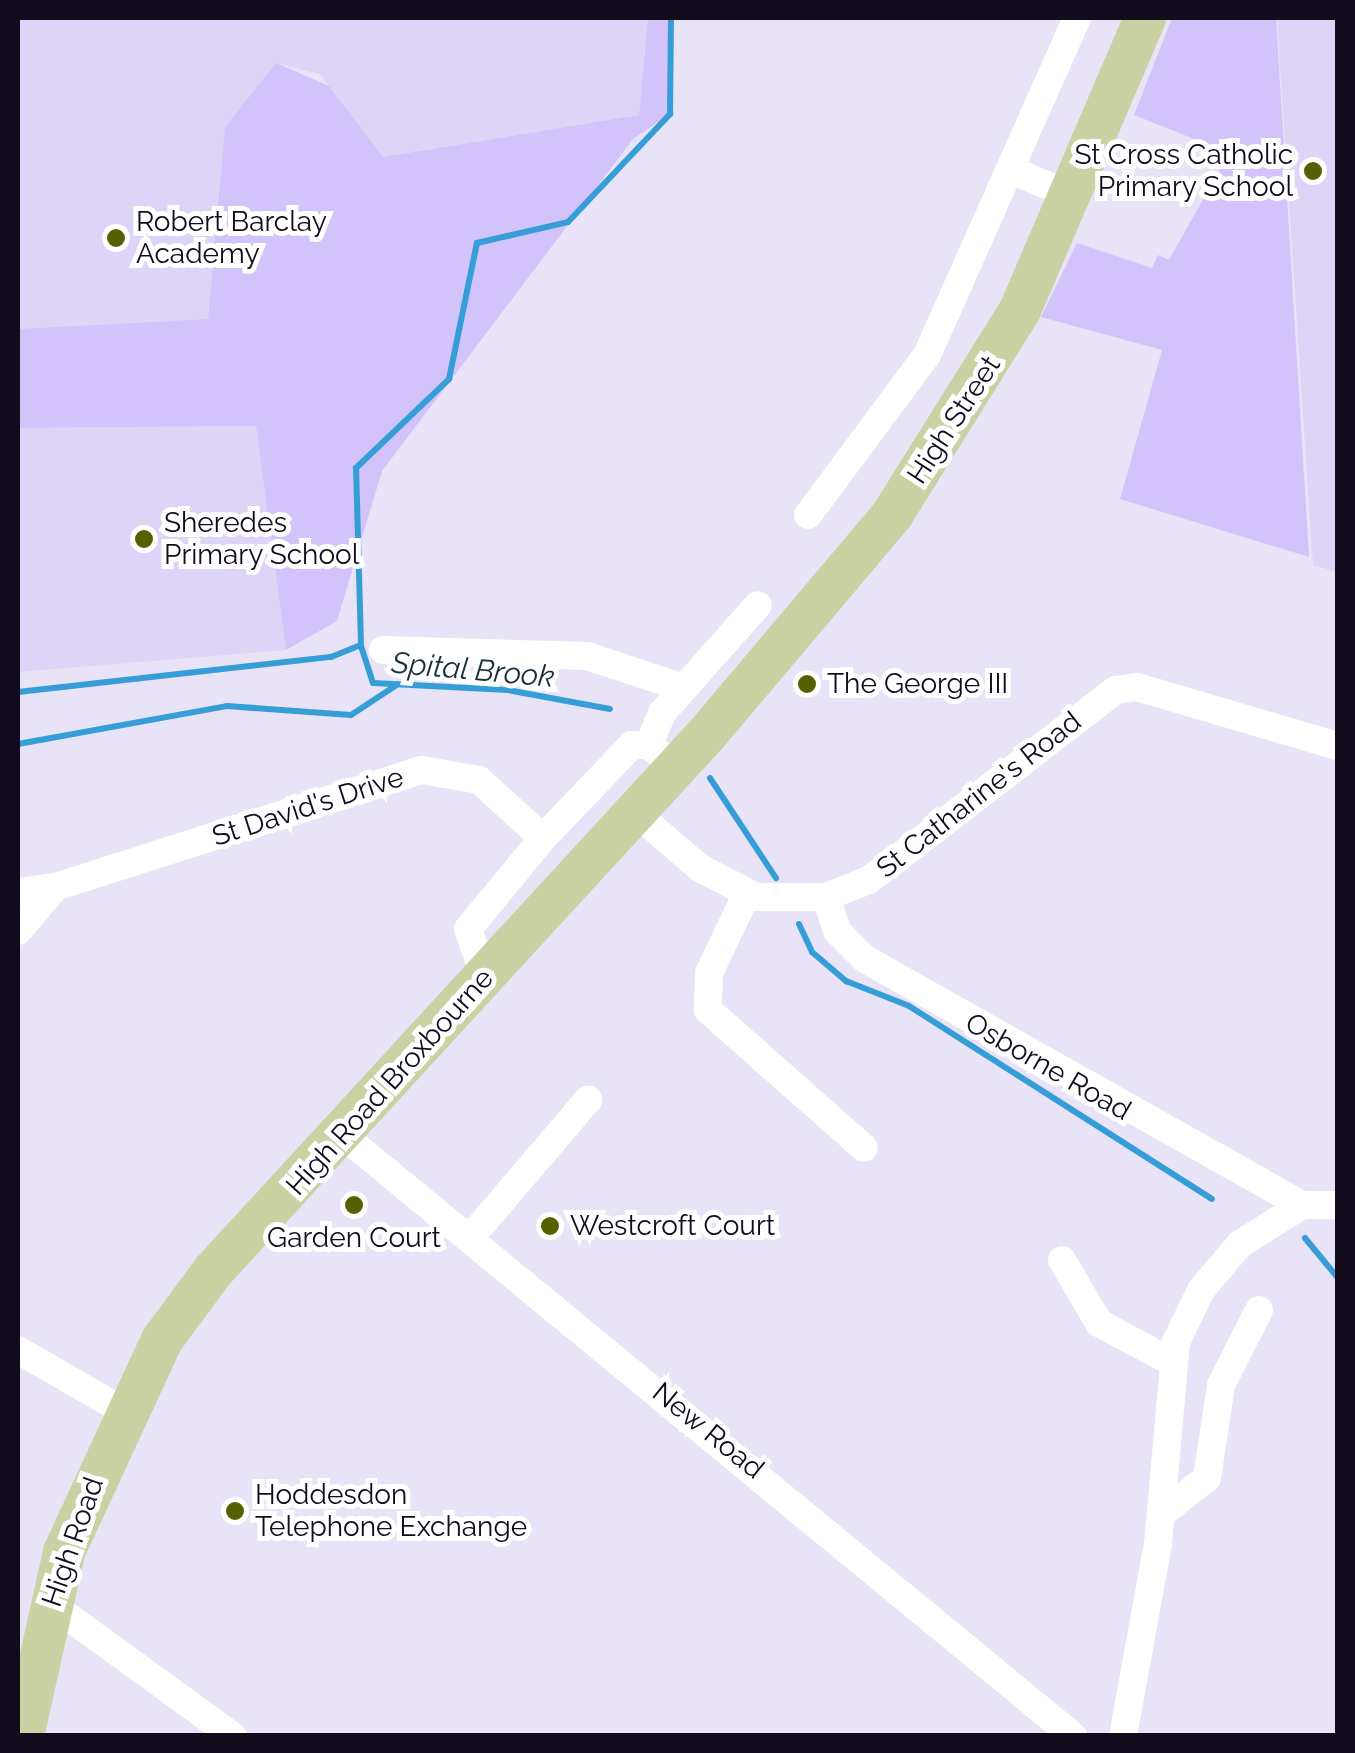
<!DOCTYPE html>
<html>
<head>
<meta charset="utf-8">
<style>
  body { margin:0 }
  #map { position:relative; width:1355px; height:1753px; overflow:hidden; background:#e8e3f7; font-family:Raleway,sans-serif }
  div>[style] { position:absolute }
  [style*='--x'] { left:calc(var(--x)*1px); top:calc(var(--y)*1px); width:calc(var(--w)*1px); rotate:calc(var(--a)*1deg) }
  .built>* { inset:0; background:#ddd4f7 }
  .green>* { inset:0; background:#d2c3fa }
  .stream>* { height:6px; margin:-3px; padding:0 3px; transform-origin:3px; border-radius:3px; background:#369ed7 }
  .street>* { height:28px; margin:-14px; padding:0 14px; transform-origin:14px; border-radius:14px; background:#fff }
  .primary>* { height:42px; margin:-21px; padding:0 21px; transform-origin:21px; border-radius:21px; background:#cad2a4 }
  .dots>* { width:28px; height:28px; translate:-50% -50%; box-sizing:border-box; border:5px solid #fff; border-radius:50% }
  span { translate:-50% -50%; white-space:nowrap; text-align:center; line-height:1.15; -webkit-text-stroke:10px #fff; paint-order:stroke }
  .poi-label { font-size:28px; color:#110b1c }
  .right { translate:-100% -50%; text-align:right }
  .left { translate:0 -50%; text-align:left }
  .street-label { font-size:28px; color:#110b1c }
  .water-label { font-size:30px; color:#192f3d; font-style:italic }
  .frame { position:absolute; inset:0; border:20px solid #110b1c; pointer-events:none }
</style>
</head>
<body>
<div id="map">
  <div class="built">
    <div style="clip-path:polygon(18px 18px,648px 18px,639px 115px,383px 157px,320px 74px,276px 63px,225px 127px,208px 319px,18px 329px)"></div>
    <div style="clip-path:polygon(1277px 18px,1337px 18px,1337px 572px,1313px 565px)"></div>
    <div style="clip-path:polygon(256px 426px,286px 650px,18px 672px,18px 428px)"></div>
  </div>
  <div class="green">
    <div style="clip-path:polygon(648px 18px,671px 18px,670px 114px,633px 139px,382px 471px,337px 621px,286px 650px,256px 426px,18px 428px,18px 329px,208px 319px,225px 127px,276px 63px,329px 86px,383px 157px,639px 115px)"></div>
    <div style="clip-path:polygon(1172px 18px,1276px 18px,1309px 557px,1120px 499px,1162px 350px,1041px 317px,1077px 243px,1152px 268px,1158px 255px,1169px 260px,1229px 153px,1134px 115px)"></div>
  </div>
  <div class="stream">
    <div style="--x:18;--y:692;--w:315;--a:-6.4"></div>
    <div style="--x:331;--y:657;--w:32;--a:-22"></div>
    <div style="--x:610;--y:709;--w:105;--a:-169.5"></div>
    <div style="--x:507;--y:690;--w:134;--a:-177"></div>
    <div style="--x:373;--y:683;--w:40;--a:-108"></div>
    <div style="--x:361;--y:645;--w:177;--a:-91.6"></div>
    <div style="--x:356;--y:468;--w:129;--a:-43.7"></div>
    <div style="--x:449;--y:379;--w:139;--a:-78.4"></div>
    <div style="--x:477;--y:243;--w:93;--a:-13"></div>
    <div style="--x:568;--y:222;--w:149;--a:-46.6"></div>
    <div style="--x:670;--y:114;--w:96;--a:-89.4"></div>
    <div style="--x:18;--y:744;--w:212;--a:-10.3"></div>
    <div style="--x:227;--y:706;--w:124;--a:4.2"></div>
    <div style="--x:351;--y:715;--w:56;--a:-33.4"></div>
    <div style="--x:710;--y:778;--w:120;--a:56.6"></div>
    <div style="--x:799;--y:924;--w:31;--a:65"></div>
    <div style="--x:812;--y:952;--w:45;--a:40.5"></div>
    <div style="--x:846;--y:981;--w:68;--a:21.6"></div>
    <div style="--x:909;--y:1006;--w:359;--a:32.5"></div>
    <div style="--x:1305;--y:1238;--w:52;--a:50.5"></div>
  </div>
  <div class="street">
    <div style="--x:1015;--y:172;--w:61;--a:22.3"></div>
    <div style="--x:808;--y:515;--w:199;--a:-53.4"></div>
    <div style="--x:927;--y:355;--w:369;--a:-66"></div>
    <div style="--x:383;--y:650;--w:204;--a:1.7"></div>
    <div style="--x:587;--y:656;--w:102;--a:18.3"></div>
    <div style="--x:649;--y:745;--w:35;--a:-68"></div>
    <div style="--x:662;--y:713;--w:144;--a:-48.4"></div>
    <div style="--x:636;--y:813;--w:84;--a:40.7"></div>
    <div style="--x:700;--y:868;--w:63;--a:27.4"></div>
    <div style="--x:756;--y:897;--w:70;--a:0"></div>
    <div style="--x:826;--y:897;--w:46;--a:-21.6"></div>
    <div style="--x:869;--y:880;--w:312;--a:-37.6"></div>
    <div style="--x:1116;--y:690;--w:21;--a:-8"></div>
    <div style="--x:1137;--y:687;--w:209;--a:16.4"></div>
    <div style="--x:18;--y:892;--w:37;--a:-8"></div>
    <div style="--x:747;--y:893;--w:89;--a:115.4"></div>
    <div style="--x:709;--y:973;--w:37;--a:92"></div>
    <div style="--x:708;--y:1010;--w:208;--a:41.5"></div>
    <div style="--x:826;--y:897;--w:36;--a:72"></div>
    <div style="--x:837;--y:931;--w:40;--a:45"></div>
    <div style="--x:865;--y:959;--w:501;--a:29.38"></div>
    <div style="--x:18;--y:931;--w:57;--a:-49.9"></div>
    <div style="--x:55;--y:887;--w:385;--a:-17.7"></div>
    <div style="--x:422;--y:770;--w:58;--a:10"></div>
    <div style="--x:479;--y:780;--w:86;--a:42.2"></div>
    <div style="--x:485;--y:978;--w:52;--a:-109.1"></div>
    <div style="--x:468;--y:929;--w:118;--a:-50.5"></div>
    <div style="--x:543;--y:838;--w:129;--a:-46.3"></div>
    <div style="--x:632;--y:745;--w:17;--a:0"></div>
    <div style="--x:649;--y:745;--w:35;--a:40"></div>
    <div style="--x:339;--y:1132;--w:951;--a:39.45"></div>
    <div style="--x:470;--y:1238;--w:182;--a:-49.5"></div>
    <div style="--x:1062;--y:1260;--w:73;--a:59.6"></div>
    <div style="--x:1099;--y:1323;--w:81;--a:28.2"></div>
    <div style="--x:18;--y:1350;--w:120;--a:30"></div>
    <div style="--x:1161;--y:1514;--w:58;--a:-38"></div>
    <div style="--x:1207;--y:1478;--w:94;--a:-81.4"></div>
    <div style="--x:1221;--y:1385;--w:84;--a:-63.1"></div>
    <div style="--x:51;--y:1604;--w:225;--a:36"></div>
    <div style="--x:1123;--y:1736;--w:195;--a:-79.7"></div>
    <div style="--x:1158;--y:1544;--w:203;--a:-84.9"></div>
    <div style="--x:1176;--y:1342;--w:58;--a:-64.3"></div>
    <div style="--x:1201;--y:1290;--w:60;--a:-49.7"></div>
    <div style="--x:1240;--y:1244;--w:73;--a:-32.2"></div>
    <div style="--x:1302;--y:1205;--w:36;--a:0"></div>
  </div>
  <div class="primary">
    <div style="--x:23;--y:1736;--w:189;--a:-77.4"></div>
    <div style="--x:64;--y:1552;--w:234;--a:-65.2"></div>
    <div style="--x:162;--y:1340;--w:86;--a:-53.5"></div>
    <div style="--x:213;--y:1271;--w:730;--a:-47.39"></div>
    <div style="--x:707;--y:734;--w:287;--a:-49.8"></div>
    <div style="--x:892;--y:515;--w:242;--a:-58"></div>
    <div style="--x:1020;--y:310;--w:318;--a:-66.8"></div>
  </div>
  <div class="dots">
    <div style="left:1313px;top:171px;background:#566000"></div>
    <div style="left:116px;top:238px;background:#566000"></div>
    <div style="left:144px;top:539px;background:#566000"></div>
    <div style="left:807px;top:684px;background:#566000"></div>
    <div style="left:354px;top:1205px;background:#566000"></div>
    <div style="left:550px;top:1226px;background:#566000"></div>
    <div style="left:235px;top:1511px;background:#566000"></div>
  </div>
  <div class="poi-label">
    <span class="right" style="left:1293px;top:171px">St Cross Catholic<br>Primary School</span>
    <span class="left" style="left:136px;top:238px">Robert Barclay<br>Academy</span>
    <span class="left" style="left:164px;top:539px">Sheredes<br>Primary School</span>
    <span class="left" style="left:827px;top:684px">The George III</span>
    <span class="left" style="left:570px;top:1226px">Westcroft Court</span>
    <span style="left:354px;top:1238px">Garden Court</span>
    <span class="left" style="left:255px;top:1511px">Hoddesdon<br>Telephone Exchange</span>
  </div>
  <div class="street-label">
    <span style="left:954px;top:420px;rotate:-57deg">High Street</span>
    <span style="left:979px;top:795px;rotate:-38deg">St Catharine's Road</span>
    <span style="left:308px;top:807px;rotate:-18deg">St David's Drive</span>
    <span style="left:1048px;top:1067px;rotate:30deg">Osborne Road</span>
    <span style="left:390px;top:1082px;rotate:-48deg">High Road Broxbourne</span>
    <span style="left:708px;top:1431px;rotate:39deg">New Road</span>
    <span style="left:73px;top:1542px;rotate:-71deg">High Road</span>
  </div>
  <div class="water-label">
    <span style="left:473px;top:670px;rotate:5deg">Spital Brook</span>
  </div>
  <div class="frame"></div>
</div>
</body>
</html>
